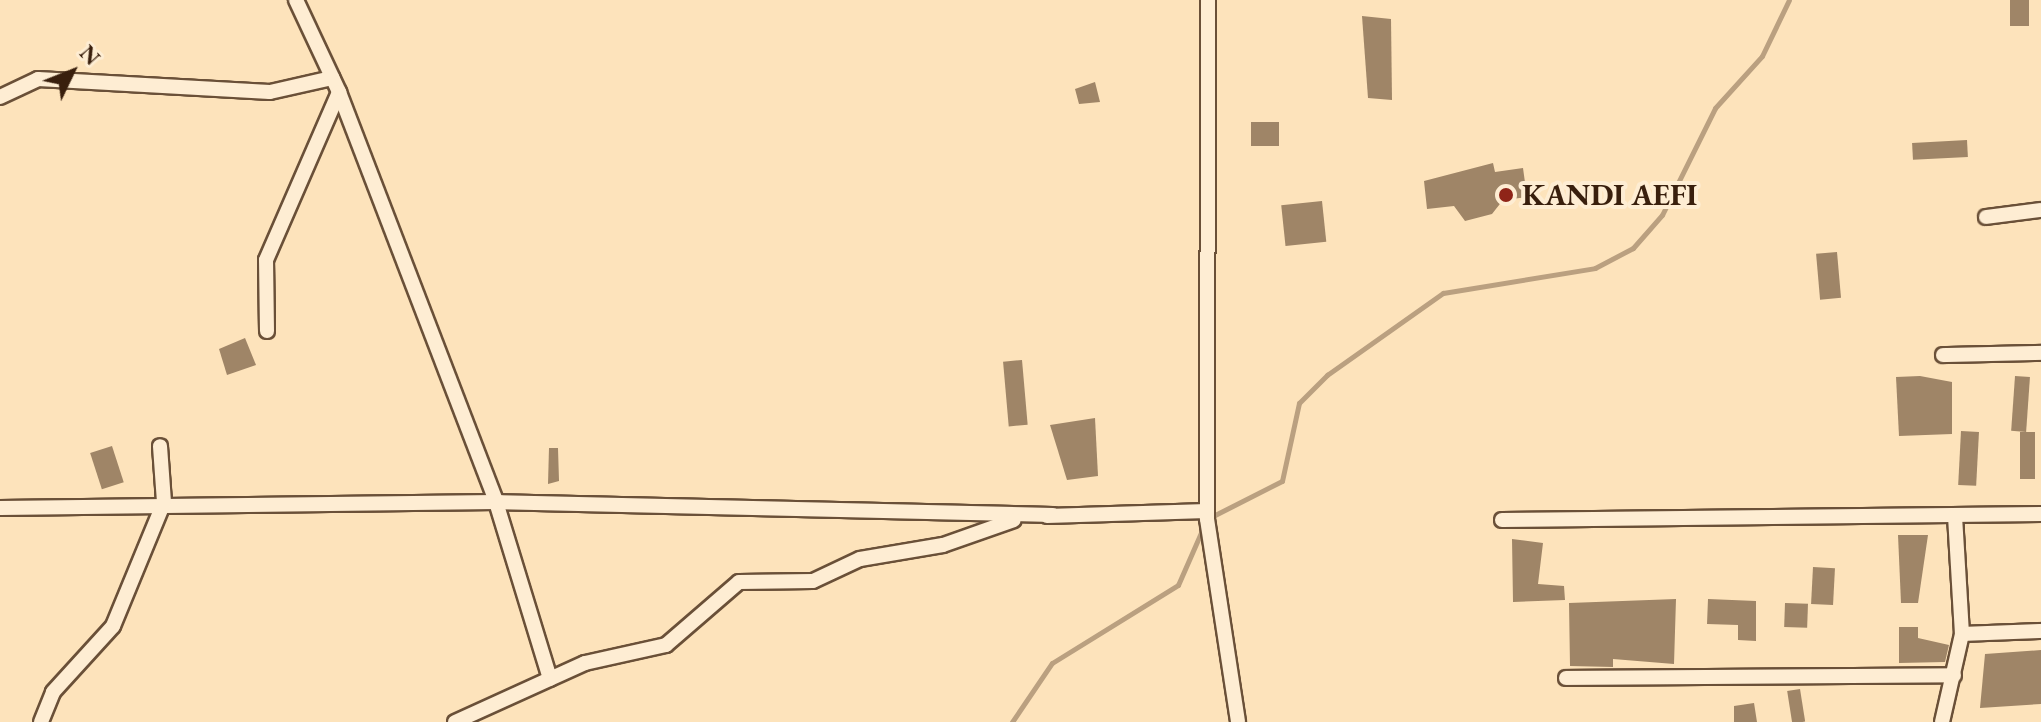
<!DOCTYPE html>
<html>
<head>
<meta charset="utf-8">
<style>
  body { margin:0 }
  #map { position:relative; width:2041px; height:722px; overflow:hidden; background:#fde3bb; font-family:"EB Garamond",serif }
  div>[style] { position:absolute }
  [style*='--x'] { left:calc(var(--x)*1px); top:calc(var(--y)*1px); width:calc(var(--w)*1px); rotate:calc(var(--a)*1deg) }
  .stream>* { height:5px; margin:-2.5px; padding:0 2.5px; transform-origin:2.5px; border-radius:2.5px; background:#baa080 }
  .building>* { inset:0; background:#9f8567; transform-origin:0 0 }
  .roads { filter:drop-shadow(2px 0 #6a5038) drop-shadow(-2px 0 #6a5038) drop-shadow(0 2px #6a5038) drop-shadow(0 -2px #6a5038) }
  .minor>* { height:14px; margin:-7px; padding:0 7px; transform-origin:7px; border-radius:7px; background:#feedd3 }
  .dots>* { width:22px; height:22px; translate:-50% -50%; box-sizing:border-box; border:4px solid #feedd3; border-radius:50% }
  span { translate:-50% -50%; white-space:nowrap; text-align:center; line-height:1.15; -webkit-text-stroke:8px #feedd3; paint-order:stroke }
  .poi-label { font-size:30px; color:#391f0d; font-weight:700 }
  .left { translate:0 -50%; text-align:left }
  .north { position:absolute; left:32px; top:32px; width:80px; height:80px; -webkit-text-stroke:6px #feedd3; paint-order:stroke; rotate:47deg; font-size:22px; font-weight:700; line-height:32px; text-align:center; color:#391f0d }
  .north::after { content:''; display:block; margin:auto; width:28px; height:36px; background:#391f0d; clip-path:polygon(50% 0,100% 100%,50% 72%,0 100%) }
</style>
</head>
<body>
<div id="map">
  <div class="stream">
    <div style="--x:1012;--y:722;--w:71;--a:-55.9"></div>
    <div style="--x:1052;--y:663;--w:148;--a:-31.8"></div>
    <div style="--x:1178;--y:585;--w:72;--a:-66.3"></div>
    <div style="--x:1207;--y:519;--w:84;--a:-26.9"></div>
    <div style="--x:1282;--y:481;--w:80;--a:-77.7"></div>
    <div style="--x:1299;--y:403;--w:40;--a:-45"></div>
    <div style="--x:1327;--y:375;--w:142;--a:-35.3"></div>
    <div style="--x:1443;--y:293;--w:154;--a:-9.3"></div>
    <div style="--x:1595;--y:268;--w:43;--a:-27.8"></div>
    <div style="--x:1633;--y:248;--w:44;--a:-48.7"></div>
    <div style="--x:1662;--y:215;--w:119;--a:-63.6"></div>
    <div style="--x:1715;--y:108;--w:70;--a:-47.9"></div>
    <div style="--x:1762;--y:56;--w:62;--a:-64.3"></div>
  </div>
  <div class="building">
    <div style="left:2010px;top:0;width:19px;height:26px"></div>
    <div style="clip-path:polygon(1362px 16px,1391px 19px,1392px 100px,1368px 98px)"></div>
    <div style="clip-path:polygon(1095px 82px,1100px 102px,1079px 104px,1075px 89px)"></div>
    <div style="left:1251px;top:122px;width:28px;height:24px"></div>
    <div style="left:1967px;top:140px;width:17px;height:55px;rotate:87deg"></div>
    <div style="clip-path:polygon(1493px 163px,1495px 172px,1523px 168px,1527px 197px,1503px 200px,1492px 214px,1465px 221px,1454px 206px,1427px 209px,1424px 181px)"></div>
    <div style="left:1322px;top:201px;width:41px;height:41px;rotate:84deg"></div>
    <div style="left:1837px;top:252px;width:46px;height:21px;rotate:85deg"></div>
    <div style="clip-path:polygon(245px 338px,256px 365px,227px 375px,219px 349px)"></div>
    <div style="left:1022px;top:360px;width:65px;height:19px;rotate:85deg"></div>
    <div style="clip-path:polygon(1920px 376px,1952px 382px,1952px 434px,1899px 436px,1896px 377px)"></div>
    <div style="left:2015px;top:376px;width:15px;height:55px;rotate:4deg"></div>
    <div style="clip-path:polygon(1095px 418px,1098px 476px,1067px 480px,1050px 425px)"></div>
    <div style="left:1961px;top:431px;width:18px;height:54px;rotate:3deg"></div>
    <div style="left:2020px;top:432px;width:15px;height:47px"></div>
    <div style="left:112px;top:446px;width:38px;height:23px;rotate:72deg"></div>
    <div style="clip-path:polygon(549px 448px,558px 448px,559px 481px,548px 484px)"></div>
    <div style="clip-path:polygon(1898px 535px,1928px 535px,1918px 603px,1901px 603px)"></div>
    <div style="clip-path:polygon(1512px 539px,1543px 543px,1538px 584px,1564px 586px,1565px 600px,1513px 602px)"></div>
    <div style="left:1813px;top:567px;width:22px;height:37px;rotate:3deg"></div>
    <div style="clip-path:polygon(1676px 599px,1674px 664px,1613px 659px,1613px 667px,1570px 666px,1569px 603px)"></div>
    <div style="clip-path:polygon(1708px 599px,1756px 601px,1756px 641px,1738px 640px,1738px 625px,1707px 624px)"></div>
    <div style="left:1785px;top:603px;width:23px;height:24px;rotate:2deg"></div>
    <div style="clip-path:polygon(1899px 627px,1918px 627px,1918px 638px,1949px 645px,1945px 662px,1899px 663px)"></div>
    <div style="clip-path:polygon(2041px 650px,2041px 704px,1980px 708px,1985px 654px)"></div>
    <div style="left:1800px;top:689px;width:33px;height:13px;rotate:81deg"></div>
    <div style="clip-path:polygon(1754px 703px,1757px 722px,1734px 722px,1734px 706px)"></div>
  </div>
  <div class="roads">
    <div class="minor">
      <div style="--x:296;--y:0;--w:102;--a:64.9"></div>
      <div style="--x:339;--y:92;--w:439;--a:69"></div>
      <div style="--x:496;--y:502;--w:557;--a:1.34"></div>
      <div style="--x:1208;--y:0;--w:519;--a:90.11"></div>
      <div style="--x:1207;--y:519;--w:205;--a:81.3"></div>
      <div style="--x:0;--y:97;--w:42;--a:-25.3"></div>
      <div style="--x:38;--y:79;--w:232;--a:3.2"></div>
      <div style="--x:270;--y:92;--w:64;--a:-12.7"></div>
      <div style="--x:1986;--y:217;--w:55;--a:-7.3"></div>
      <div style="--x:267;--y:331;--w:71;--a:-90.8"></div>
      <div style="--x:266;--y:260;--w:183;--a:-66.5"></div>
      <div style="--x:1943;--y:355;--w:98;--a:-1.2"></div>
      <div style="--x:0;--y:508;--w:496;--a:-0.7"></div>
      <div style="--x:496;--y:502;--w:185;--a:73"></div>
      <div style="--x:1047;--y:516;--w:160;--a:-1.8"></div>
      <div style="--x:1502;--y:520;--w:539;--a:-0.64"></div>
      <div style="--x:1962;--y:634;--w:79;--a:-2.2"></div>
      <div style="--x:1566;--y:678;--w:388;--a:-0.4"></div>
      <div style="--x:41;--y:722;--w:32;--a:-68"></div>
      <div style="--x:53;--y:692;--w:89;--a:-47.7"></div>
      <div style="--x:113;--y:626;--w:134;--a:-67.6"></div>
      <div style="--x:164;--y:502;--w:56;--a:-94.1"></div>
      <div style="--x:455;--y:722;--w:143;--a:-24.4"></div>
      <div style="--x:585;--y:663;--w:83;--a:-12.5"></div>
      <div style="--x:666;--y:645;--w:96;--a:-40.8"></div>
      <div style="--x:739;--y:582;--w:74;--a:-0.8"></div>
      <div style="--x:813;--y:581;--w:52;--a:-25.1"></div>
      <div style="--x:860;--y:559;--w:84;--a:-9.6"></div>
      <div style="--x:943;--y:545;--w:75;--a:-19.4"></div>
      <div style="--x:1942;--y:722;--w:90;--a:-77.2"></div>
      <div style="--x:1962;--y:634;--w:119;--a:-93.4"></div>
    </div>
  </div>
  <div class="dots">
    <div style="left:1506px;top:195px;background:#8f2418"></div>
  </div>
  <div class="poi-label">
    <span class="left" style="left:1522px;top:195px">KANDI AEFI</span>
  </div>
  <div class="north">N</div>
</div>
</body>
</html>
